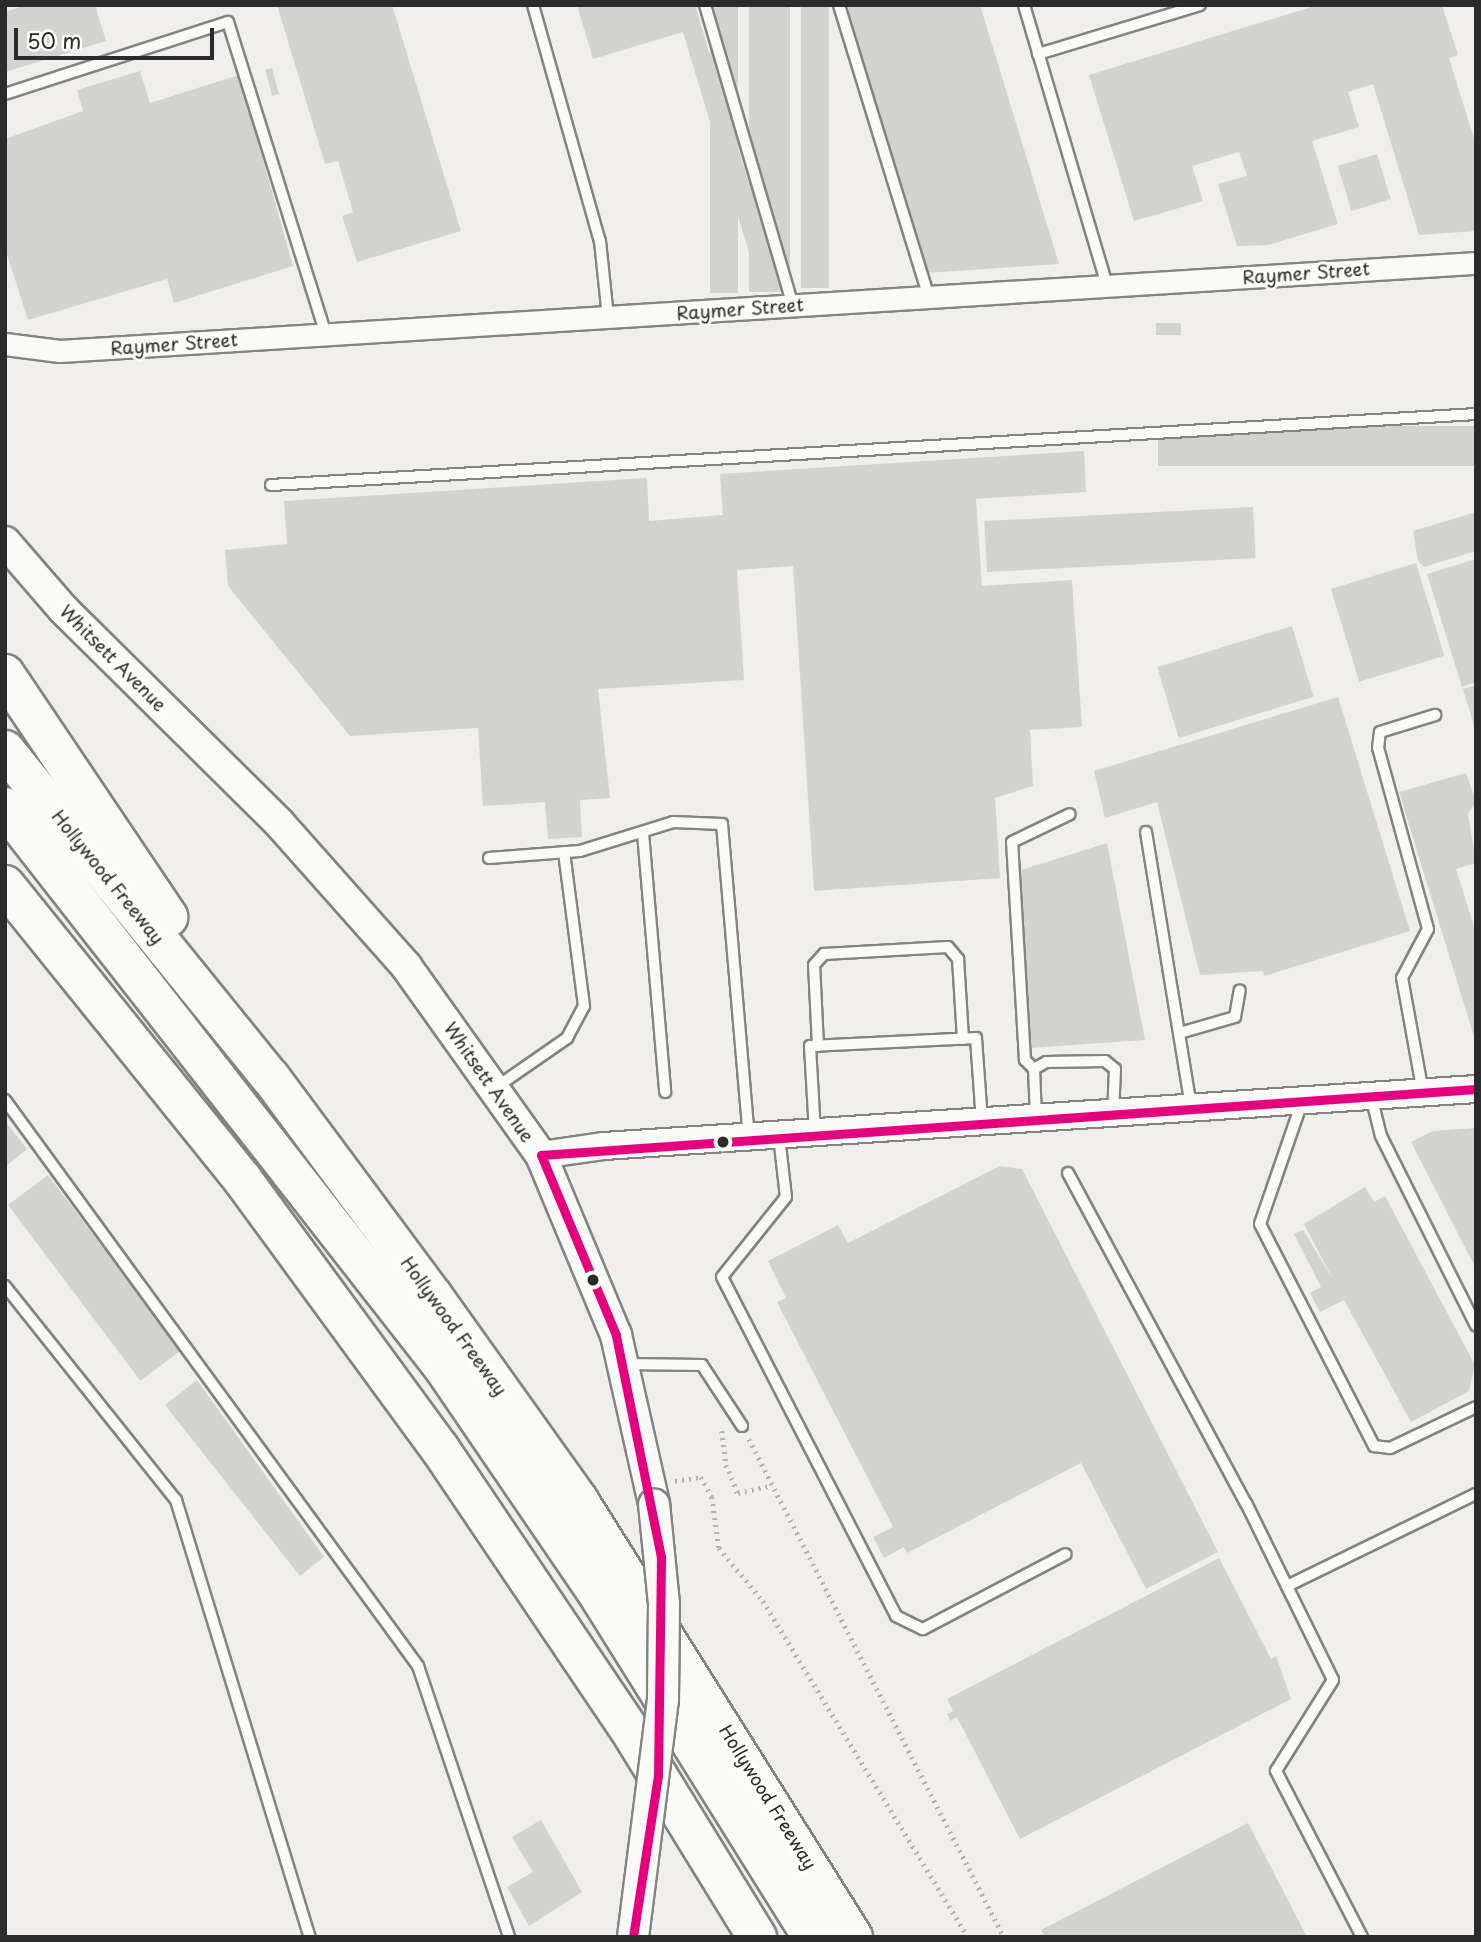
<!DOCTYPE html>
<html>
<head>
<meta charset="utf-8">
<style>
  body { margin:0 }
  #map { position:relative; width:1481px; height:1942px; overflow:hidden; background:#efeeec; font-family:"Playpen Sans",sans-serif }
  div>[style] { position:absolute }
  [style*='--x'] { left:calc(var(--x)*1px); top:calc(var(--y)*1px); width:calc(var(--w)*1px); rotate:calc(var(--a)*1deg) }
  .building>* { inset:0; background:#d2d2d0; transform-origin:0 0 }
  .path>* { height:4.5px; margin-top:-2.25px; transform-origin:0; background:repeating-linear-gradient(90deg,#b3b2b0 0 2px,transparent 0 7px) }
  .roads { filter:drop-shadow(2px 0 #838382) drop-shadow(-2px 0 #838382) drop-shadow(0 2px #838382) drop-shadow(0 -2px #838382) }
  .service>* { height:10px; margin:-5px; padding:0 5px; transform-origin:5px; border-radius:5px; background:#f9f9f7 }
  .minor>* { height:21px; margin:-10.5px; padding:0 10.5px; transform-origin:10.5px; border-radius:10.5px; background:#f9f9f7 }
  .tertiary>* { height:26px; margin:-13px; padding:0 13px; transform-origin:13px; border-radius:13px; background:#f9f9f7 }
  .secondary>* { height:30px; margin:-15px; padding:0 15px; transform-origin:15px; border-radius:15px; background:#f9f9f7 }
  .motorway>* { height:38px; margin:-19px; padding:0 19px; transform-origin:19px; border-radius:19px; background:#f9f9f7 }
  .bridges { filter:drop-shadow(2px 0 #838382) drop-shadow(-2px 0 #838382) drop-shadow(0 2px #838382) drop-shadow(0 -2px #838382) }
  .secondary-bridge>* { height:30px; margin:-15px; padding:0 15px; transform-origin:15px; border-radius:15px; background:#f9f9f7 }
  .bus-1>* { height:9px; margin:-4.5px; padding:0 4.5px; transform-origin:4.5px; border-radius:4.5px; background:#e5007d }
  .dots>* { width:19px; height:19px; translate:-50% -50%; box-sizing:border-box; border:4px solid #fdfcf7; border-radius:50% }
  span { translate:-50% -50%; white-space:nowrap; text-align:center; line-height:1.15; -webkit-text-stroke:6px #fdfcf7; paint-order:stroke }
  .street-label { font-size:18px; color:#2b2b2b }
  .frame { position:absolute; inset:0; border:7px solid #2b2b2b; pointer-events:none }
  .scale { position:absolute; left:14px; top:28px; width:200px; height:32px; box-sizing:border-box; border:4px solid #2b2b2b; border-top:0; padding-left:9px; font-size:21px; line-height:24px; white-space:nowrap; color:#2b2b2b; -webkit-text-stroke:5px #fdfcf7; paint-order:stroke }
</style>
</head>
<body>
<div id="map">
  <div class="building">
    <div style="clip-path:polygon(26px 5px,95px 5px,106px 41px,5px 72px,5px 12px)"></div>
    <div style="clip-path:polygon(277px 5px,392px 5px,461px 231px,357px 262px,342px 216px,353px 212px,338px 161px,325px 164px)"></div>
    <div style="clip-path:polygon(577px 5px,695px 5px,778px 280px,759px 286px,683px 32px,593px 59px)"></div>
    <div style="left:710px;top:5px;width:28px;height:288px"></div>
    <div style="left:749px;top:5px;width:41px;height:287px"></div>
    <div style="left:801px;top:5px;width:28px;height:283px"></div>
    <div style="clip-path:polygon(844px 5px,980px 5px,1059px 264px,926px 273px)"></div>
    <div style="clip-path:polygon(1318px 5px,1442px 5px,1458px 55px,1449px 58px,1476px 145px,1476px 231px,1419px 235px,1373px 84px,1348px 92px,1359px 127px,1312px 141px,1338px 224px,1268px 245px,1237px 246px,1218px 184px,1247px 176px,1239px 152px,1192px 166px,1203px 201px,1134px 221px,1089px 75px)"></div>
    <div style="left:272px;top:68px;width:27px;height:7px;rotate:75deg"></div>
    <div style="clip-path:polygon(140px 71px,150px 103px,239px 75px,293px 266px,174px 303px,167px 279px,28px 320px,5px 248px,5px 139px,83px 111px,77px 90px)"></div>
    <div style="left:1377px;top:154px;width:47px;height:41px;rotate:73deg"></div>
    <div style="left:1181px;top:323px;width:12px;height:25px;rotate:90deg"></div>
    <div style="left:1476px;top:426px;width:40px;height:318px;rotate:90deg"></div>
    <div style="clip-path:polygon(1084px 451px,1086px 492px,976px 499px,982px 586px,1072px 580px,1082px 727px,1030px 730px,1033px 786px,995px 798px,1000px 878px,814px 891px,793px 566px,737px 570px,744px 680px,598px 689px,610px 798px,580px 800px,582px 837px,548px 839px,545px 802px,483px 806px,478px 728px,350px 736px,228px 586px,225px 550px,287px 544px,284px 501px,647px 478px,649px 521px,723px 515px,720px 474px)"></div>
    <div style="left:1253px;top:507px;width:51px;height:269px;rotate:87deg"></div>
    <div style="clip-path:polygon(1476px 512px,1476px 551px,1424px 567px,1418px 561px,1413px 531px)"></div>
    <div style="clip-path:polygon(1476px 559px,1476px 682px,1462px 687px,1427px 574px)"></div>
    <div style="left:1416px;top:563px;width:97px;height:89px;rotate:73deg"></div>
    <div style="left:1292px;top:626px;width:74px;height:141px;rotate:73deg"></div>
    <div style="clip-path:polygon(1476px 685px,1476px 729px,1475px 729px,1463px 689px)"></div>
    <div style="clip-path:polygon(1338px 697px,1410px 931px,1264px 976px,1263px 971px,1200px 975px,1157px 802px,1105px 818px,1094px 771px)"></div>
    <div style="clip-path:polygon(1466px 773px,1476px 802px,1468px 814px,1476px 863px,1456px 869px,1476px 933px,1475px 1040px,1399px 792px)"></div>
    <div style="clip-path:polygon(1107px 843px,1145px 1040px,1030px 1048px,1018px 871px)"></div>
    <div style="clip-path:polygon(5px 1121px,27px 1149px,5px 1167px)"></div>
    <div style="clip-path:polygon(1476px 1128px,1476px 1269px,1411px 1142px,1433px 1131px)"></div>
    <div style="clip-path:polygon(1000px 1166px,1022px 1169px,1218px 1552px,1146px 1589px,1081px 1463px,907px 1553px,904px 1547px,884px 1558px,873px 1537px,893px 1527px,777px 1302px,786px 1298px,768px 1261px,838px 1225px,848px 1243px)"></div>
    <div style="left:48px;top:1175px;width:220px;height:50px;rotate:53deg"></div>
    <div style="clip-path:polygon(1365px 1187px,1374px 1202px,1385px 1196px,1475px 1365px,1469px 1391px,1411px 1422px,1344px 1300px,1320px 1312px,1310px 1293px,1321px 1287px,1294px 1234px,1303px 1230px,1334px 1281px,1304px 1224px)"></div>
    <div style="clip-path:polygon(197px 1380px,324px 1557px,300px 1576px,165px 1405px)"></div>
    <div style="clip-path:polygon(1219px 1558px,1271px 1659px,1276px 1656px,1291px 1699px,1020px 1839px,957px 1717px,950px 1721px,947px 1714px,953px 1711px,947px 1699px)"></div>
    <div style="clip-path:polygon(541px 1820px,582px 1892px,529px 1926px,507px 1887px,533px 1872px,512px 1837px)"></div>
    <div style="clip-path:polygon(1248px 1823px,1307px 1937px,1045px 1937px,1041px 1930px)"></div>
  </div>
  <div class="path">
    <div style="--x:722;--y:1431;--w:34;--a:83"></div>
    <div style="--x:726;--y:1465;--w:30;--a:67"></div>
    <div style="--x:738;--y:1493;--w:35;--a:-13"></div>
    <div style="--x:749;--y:1439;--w:559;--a:62.89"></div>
    <div style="--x:675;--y:1481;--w:26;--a:-9"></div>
    <div style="--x:701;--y:1477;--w:23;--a:61"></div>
    <div style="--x:712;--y:1497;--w:51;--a:82.2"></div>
    <div style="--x:719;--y:1548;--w:69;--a:50.3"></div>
    <div style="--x:763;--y:1601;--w:394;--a:58.6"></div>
  </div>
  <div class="roads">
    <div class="service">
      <div style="--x:533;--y:5;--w:245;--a:74.2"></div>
      <div style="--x:600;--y:241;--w:76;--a:84"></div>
      <div style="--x:705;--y:5;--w:313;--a:73.7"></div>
      <div style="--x:839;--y:5;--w:306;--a:72.9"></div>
      <div style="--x:1024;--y:5;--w:292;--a:73.5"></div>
      <div style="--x:1038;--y:54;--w:169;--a:-16.8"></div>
      <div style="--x:5;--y:94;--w:234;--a:-17.9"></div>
      <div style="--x:228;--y:22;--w:327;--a:72.6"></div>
      <div style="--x:271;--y:485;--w:1207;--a:-3.37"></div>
      <div style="--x:1146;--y:832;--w:279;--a:80.7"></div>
      <div style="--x:643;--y:833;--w:260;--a:85.1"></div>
      <div style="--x:489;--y:858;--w:91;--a:-4.4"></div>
      <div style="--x:580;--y:851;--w:97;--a:-17.3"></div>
      <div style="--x:673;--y:822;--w:49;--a:2.3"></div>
      <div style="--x:722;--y:824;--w:314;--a:85.1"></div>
      <div style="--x:1183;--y:1032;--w:54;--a:-16.1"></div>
      <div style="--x:1235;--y:1017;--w:27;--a:-80"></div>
      <div style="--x:818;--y:1046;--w:81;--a:-92.8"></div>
      <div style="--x:814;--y:965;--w:15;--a:-48"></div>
      <div style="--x:824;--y:954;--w:124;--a:-3.2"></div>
      <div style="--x:948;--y:947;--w:16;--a:50"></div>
      <div style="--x:958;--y:959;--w:80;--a:86.4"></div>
      <div style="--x:1034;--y:1069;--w:13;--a:-135"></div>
      <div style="--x:1025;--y:1060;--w:218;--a:-93.4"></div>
      <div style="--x:1012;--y:842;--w:64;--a:-25.8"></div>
      <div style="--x:495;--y:1088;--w:88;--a:-34.8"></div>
      <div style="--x:567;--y:1038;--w:36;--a:-62"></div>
      <div style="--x:584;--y:1006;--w:155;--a:-97.4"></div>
      <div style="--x:1423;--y:1093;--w:117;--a:-100.3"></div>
      <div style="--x:1402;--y:978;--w:55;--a:-62"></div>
      <div style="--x:1428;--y:929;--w:188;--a:-105.4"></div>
      <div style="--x:1378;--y:748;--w:16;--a:-83"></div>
      <div style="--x:1380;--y:732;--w:58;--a:-17.2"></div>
      <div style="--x:1371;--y:1096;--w:41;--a:76"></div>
      <div style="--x:1381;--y:1136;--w:212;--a:63.4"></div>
      <div style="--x:5;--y:1100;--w:701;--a:53.88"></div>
      <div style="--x:418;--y:1666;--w:286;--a:71.4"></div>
      <div style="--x:1302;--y:1102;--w:129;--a:109"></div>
      <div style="--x:1260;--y:1224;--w:250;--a:62.8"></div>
      <div style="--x:1374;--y:1446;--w:16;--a:7"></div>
      <div style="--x:1390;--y:1448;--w:95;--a:-25.5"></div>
      <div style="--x:1036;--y:1118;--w:49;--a:-92.3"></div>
      <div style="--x:1034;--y:1069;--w:14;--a:-30"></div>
      <div style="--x:1046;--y:1062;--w:59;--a:-1"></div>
      <div style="--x:1105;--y:1061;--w:13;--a:39"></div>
      <div style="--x:1115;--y:1069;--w:45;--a:92.5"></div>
      <div style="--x:815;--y:1133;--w:87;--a:-93.3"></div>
      <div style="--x:810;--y:1046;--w:166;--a:-2.8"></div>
      <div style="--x:976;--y:1038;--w:84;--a:85.9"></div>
      <div style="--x:779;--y:1136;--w:61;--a:83.5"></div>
      <div style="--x:786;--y:1197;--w:102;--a:128.7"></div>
      <div style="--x:722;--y:1277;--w:381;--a:62.8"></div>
      <div style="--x:896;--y:1616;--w:30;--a:26"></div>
      <div style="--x:923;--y:1629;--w:161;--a:-27.7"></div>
      <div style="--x:1068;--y:1173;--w:375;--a:61.7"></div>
      <div style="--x:1246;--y:1503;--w:197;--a:63.8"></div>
      <div style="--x:1333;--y:1680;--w:107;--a:122.1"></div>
      <div style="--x:1276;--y:1771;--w:187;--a:62.6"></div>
      <div style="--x:5;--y:1286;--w:274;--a:51.4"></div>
      <div style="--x:176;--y:1500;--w:457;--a:73"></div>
      <div style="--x:625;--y:1364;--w:77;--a:0.7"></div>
      <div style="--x:702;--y:1365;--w:73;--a:56.7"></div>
      <div style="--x:1287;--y:1586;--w:210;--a:-26"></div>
    </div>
    <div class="minor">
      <div style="--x:5;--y:344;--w:55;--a:7.3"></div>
      <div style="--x:60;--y:351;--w:1419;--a:-3.56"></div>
    </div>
    <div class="tertiary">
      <div style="--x:541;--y:1155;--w:64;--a:-8.1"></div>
      <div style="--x:604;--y:1146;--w:874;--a:-3.74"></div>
    </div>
    <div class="secondary">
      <div style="--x:5;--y:542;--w:89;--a:49.1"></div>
      <div style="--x:63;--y:609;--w:305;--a:44.7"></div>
      <div style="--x:280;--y:824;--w:190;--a:48.4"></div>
      <div style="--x:406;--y:966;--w:232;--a:54.5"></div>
      <div style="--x:541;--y:1155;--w:195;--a:67.4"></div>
      <div style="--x:616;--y:1335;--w:173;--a:77.3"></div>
    </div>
    <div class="motorway">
      <div style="--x:5;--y:674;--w:293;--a:56.1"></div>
      <div style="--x:5;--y:750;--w:422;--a:51"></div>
      <div style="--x:271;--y:1078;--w:272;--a:53.4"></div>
      <div style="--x:433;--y:1296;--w:252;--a:54.5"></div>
      <div style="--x:579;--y:1501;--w:515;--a:57.85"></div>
      <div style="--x:5;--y:807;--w:711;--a:51.97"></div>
      <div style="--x:443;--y:1367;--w:281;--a:55.7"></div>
      <div style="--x:601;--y:1599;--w:398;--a:58"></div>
      <div style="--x:5;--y:885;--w:379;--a:51.1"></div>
      <div style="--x:243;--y:1180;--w:333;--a:53.8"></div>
      <div style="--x:440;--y:1449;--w:347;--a:56"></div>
      <div style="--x:634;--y:1737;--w:235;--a:58.4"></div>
    </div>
  </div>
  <div class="bridges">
    <div class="secondary-bridge">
      <div style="--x:633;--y:1937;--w:240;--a:-82.8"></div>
      <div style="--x:663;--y:1699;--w:95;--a:-89.4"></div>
      <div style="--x:664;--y:1604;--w:100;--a:-95.7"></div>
    </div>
  </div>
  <div class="bus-1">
    <div style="--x:633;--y:1937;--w:163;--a:-81.2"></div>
    <div style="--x:658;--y:1776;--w:219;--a:-89.2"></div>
    <div style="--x:661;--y:1557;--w:227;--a:-101.5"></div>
    <div style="--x:616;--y:1335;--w:195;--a:-112.6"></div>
    <div style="--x:541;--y:1155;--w:937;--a:-4.04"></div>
  </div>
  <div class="dots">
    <div style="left:723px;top:1142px;background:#2b2b2b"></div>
    <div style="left:593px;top:1280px;background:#2b2b2b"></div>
  </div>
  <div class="street-label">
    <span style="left:1306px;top:273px;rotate:-4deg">Raymer Street</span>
    <span style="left:740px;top:309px;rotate:-4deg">Raymer Street</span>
    <span style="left:174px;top:344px;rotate:-4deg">Raymer Street</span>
    <span style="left:113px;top:658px;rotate:45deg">Whitsett Avenue</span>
    <span style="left:108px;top:877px;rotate:51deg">Hollywood Freeway</span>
    <span style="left:489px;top:1082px;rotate:55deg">Whitsett Avenue</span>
    <span style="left:454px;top:1326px;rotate:54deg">Hollywood Freeway</span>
    <span style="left:768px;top:1797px;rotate:58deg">Hollywood Freeway</span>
  </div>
  <div class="frame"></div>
  <div class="scale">50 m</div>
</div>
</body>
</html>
